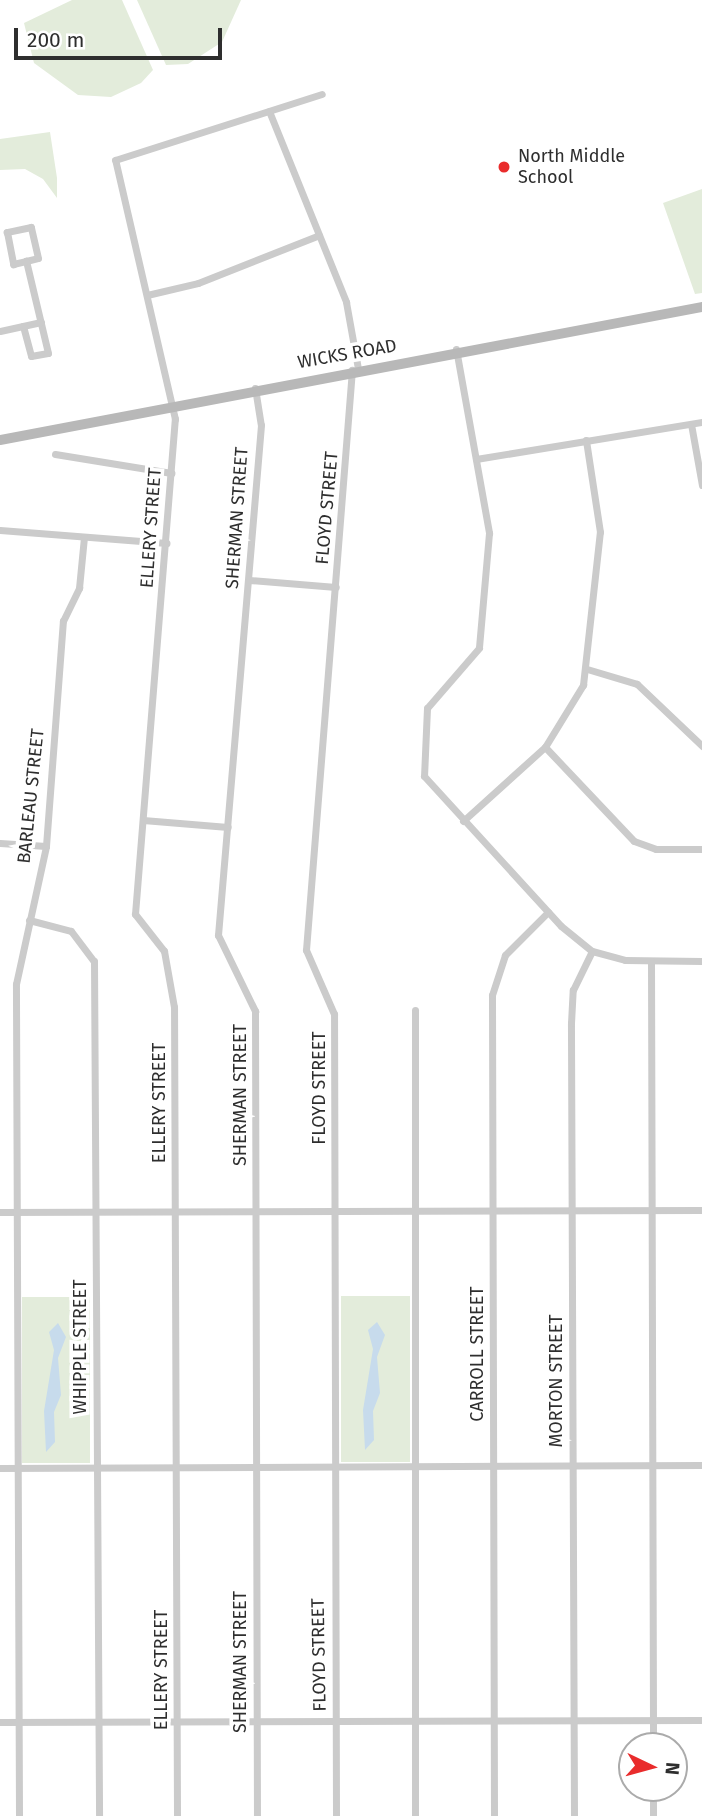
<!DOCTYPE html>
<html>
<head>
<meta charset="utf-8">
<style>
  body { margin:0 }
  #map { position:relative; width:702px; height:1816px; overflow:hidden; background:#fff; font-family:"Fira Sans",sans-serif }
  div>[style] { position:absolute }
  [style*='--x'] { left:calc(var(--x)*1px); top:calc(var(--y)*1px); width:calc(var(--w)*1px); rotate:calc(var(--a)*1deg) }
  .green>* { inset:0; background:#e3ecdb; transform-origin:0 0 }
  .water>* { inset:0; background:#c7dbec }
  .street>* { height:7px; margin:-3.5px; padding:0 3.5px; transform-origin:3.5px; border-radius:3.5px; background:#cbcbcb }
  .secondary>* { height:10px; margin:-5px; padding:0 5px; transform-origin:5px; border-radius:5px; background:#b8b8b8 }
  .dots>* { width:19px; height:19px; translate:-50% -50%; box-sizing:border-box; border:4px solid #fff; border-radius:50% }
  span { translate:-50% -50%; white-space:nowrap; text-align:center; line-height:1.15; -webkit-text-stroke:7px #fff; paint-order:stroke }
  .poi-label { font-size:18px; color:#2e2e2e }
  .left { translate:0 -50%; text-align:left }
  .street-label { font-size:18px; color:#2e2e2e }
  .north { position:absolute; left:618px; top:1732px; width:70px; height:70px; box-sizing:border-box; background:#fff; border:2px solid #ababab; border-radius:50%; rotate:95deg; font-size:19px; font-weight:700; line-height:28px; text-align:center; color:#2e2e2e }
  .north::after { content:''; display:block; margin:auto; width:24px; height:32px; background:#e92c2c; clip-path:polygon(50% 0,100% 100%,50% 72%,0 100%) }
  .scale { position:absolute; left:14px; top:28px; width:208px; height:32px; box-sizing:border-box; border:4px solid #2e2e2e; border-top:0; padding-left:9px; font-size:21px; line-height:24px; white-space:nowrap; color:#2e2e2e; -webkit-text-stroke:5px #fff; paint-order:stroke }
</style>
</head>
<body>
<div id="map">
  <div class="green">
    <div style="clip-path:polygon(72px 0,122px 0,153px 70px,141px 83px,111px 97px,78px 95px,34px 63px,24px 23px)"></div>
    <div style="clip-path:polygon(137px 0,241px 0,222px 42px,188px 64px,166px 65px)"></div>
    <div style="clip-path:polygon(50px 132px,57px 178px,57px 198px,43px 179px,25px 169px,0 170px,0 139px)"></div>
    <div style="clip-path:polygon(702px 189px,702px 293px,695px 294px,663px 203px)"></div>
    <div style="left:341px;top:1296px;width:69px;height:166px"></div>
    <div style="left:22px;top:1297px;width:68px;height:166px"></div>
  </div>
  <div class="water">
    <div style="clip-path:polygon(377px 1322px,385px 1335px,377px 1357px,380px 1393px,373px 1411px,374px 1440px,365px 1450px,363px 1410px,373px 1349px,368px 1330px)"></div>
    <div style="clip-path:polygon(58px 1323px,66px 1337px,58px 1358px,61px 1395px,54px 1412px,55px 1442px,46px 1452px,44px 1411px,54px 1350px,49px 1332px)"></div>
  </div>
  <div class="street">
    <div style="--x:269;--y:111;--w:206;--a:68"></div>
    <div style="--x:346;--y:302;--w:68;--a:79.8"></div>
    <div style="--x:147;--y:295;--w:52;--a:-13.2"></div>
    <div style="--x:198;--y:283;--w:130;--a:-21.6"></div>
    <div style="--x:23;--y:326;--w:31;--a:75"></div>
    <div style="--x:31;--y:356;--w:17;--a:-10"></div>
    <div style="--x:48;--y:353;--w:95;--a:-103.4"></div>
    <div style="--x:26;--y:261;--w:12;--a:-14"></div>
    <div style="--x:38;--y:258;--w:32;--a:-103"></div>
    <div style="--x:31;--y:227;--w:25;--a:168"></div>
    <div style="--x:7;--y:232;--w:33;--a:79"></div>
    <div style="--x:13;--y:264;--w:13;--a:-13"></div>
    <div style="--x:0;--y:331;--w:42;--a:-12.4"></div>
    <div style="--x:456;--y:349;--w:187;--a:79.8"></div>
    <div style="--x:489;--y:533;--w:115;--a:95"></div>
    <div style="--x:479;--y:648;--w:79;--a:130.9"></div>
    <div style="--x:427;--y:708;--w:68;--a:92.5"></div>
    <div style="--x:424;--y:776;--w:203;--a:47.6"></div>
    <div style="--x:561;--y:926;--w:40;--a:39"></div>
    <div style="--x:592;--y:951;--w:34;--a:15"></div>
    <div style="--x:625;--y:960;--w:77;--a:0.7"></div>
    <div style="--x:255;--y:388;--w:37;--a:81"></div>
    <div style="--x:261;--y:425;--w:512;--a:94.82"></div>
    <div style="--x:218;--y:935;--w:85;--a:64"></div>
    <div style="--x:255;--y:1011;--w:805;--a:89.86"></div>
    <div style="--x:691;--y:424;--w:62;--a:79.8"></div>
    <div style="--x:55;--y:454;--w:118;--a:9.3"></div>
    <div style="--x:476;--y:459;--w:229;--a:-9.3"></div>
    <div style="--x:0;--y:530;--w:167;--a:4.5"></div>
    <div style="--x:249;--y:580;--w:87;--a:4.6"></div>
    <div style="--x:587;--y:669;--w:52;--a:16.7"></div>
    <div style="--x:637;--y:684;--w:90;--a:43.6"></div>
    <div style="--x:545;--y:747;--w:129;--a:46.6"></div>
    <div style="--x:634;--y:841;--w:23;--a:20"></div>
    <div style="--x:656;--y:849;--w:46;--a:0"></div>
    <div style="--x:143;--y:820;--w:85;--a:4.7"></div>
    <div style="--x:463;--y:821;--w:110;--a:-42.1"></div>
    <div style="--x:545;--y:747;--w:73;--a:-58.5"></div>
    <div style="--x:583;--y:685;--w:154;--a:-83.7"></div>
    <div style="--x:600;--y:532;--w:93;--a:-98.7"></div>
    <div style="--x:0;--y:843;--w:46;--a:3.7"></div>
    <div style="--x:29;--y:920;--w:43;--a:14.7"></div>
    <div style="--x:71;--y:931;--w:38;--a:53"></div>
    <div style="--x:94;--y:961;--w:855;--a:89.66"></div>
    <div style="--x:651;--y:961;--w:785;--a:89.85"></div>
    <div style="--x:415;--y:1010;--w:806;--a:90"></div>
    <div style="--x:0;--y:1212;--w:702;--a:-0.16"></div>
    <div style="--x:0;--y:1468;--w:702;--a:-0.24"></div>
    <div style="--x:0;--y:1722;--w:702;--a:-0.16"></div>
    <div style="--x:653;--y:1788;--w:28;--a:90"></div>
    <div style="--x:19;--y:1816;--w:832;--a:-90.21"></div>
    <div style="--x:16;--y:984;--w:141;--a:-77.7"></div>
    <div style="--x:46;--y:846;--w:226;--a:-85.7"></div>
    <div style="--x:63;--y:621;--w:37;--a:-64"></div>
    <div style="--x:79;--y:588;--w:51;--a:-84.4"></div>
    <div style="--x:177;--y:1816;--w:809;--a:-90.21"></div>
    <div style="--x:174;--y:1007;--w:57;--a:-100.1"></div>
    <div style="--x:164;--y:951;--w:47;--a:-128.1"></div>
    <div style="--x:135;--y:914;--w:497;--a:-85.4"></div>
    <div style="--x:175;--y:419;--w:266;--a:-103"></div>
    <div style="--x:115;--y:160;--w:217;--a:-17.7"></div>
    <div style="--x:336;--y:1816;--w:802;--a:-90.14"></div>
    <div style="--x:334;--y:1014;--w:70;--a:-113.6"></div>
    <div style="--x:306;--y:950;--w:582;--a:-85.47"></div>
    <div style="--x:494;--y:1816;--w:821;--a:-90.14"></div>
    <div style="--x:492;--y:995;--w:42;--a:-72"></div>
    <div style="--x:505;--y:955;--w:61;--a:-45"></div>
    <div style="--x:574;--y:1816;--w:793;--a:-90.22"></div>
    <div style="--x:571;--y:1023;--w:33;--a:-87"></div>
    <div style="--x:573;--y:990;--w:43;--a:-64"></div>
  </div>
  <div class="secondary">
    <div style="--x:0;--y:440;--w:714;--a:-10.73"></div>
  </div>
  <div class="dots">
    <div style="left:504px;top:167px;background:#e92c2c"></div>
  </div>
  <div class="poi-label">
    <span class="left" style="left:518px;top:167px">North Middle<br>School</span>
  </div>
  <div class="street-label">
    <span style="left:347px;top:354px;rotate:-10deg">WICKS ROAD</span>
    <span style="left:327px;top:508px;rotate:-85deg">FLOYD STREET</span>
    <span style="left:237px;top:518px;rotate:-86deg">SHERMAN STREET</span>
    <span style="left:151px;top:528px;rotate:-86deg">ELLERY STREET</span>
    <span style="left:31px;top:796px;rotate:-84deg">BARLEAU STREET</span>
    <span style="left:319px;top:1088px;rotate:-90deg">FLOYD STREET</span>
    <span style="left:240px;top:1095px;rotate:-90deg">SHERMAN STREET</span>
    <span style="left:159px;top:1103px;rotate:-90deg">ELLERY STREET</span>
    <span style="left:80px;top:1347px;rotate:-90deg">WHIPPLE STREET</span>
    <span style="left:477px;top:1354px;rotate:-90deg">CARROLL STREET</span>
    <span style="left:556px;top:1381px;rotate:-90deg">MORTON STREET</span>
    <span style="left:319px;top:1655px;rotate:-91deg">FLOYD STREET</span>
    <span style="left:240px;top:1662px;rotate:-90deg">SHERMAN STREET</span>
    <span style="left:161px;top:1670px;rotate:-90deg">ELLERY STREET</span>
  </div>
  <div class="north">N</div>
  <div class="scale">200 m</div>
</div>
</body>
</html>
